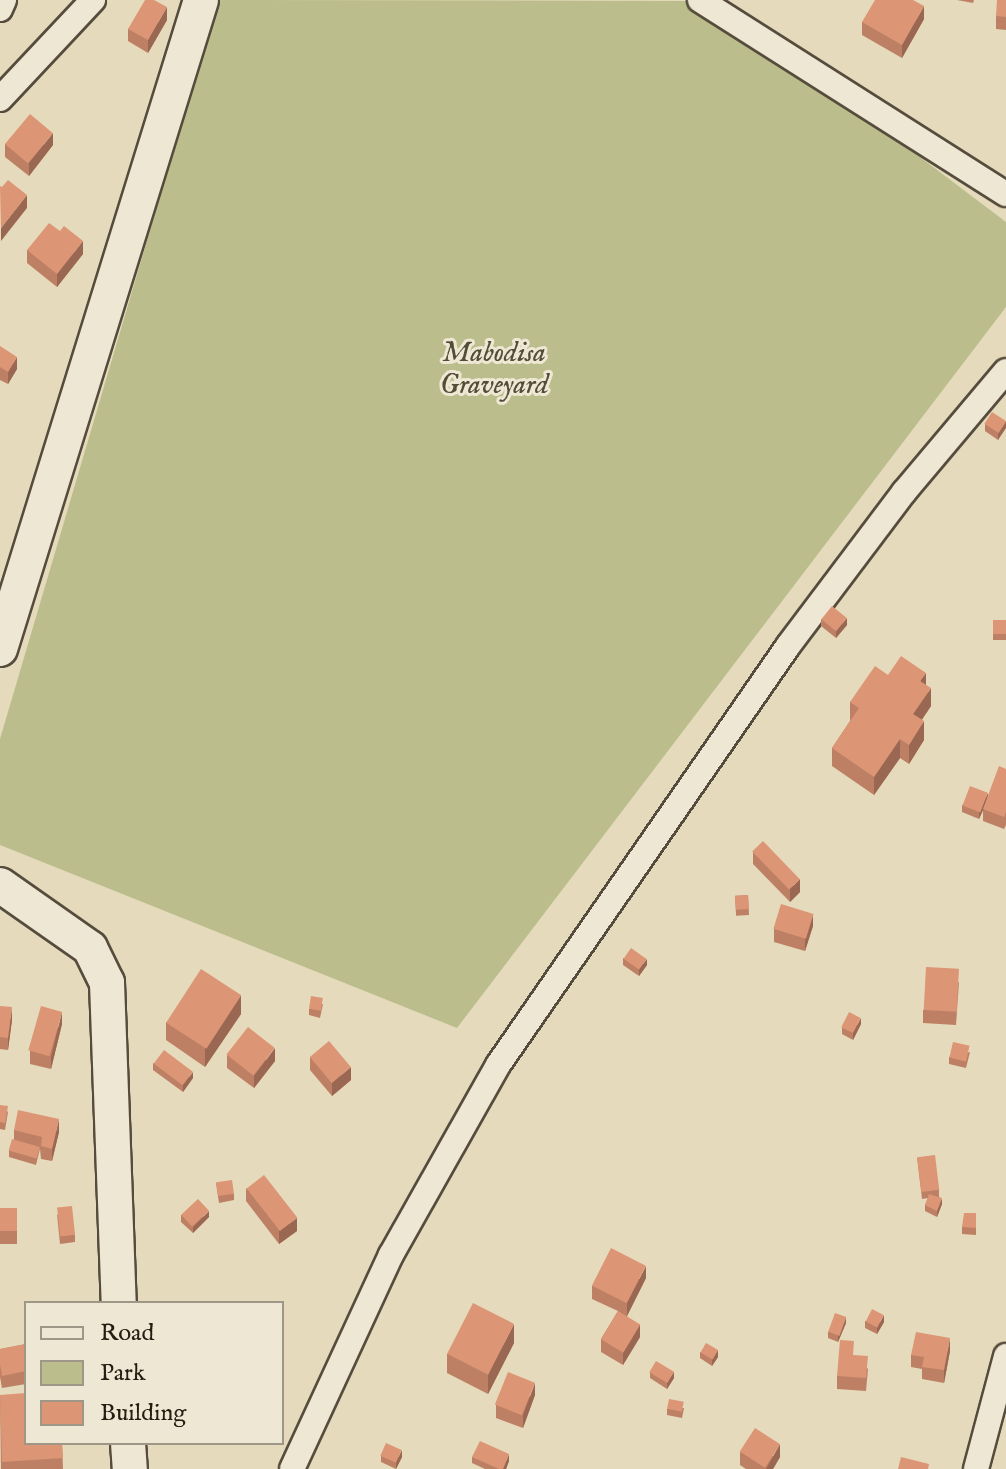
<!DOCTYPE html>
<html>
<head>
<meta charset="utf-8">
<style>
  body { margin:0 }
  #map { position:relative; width:1006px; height:1469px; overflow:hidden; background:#e5dabb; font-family:"IM FELL English",serif }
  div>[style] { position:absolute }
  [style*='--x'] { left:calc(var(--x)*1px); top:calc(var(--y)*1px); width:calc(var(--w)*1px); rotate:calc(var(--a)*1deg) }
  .green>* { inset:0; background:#bbbe8c }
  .roads { filter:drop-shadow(2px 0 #564c3d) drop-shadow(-2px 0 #564c3d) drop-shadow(0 2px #564c3d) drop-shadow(0 -2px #564c3d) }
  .street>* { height:24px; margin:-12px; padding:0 12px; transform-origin:12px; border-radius:12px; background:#eee7d3 }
  .secondary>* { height:34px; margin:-17px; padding:0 17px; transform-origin:17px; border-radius:17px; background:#eee7d3 }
  .wall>* { inset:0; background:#bd8065; transform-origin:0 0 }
  .shaded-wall>* { inset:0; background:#9a6852 }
  .building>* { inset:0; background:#dc9575; transform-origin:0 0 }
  span { translate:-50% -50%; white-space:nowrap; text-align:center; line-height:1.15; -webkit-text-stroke:6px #eee7d3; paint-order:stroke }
  .park-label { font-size:28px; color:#534d37; font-style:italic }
  .legend { position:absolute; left:24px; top:1301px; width:260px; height:144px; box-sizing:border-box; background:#eee7d3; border:2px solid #9e9686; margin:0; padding:10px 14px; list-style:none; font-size:24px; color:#261c13 }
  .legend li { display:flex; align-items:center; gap:16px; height:40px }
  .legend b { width:40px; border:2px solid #9e9686 }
</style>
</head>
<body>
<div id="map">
  <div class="green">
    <div style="clip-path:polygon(218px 0,688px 1px,810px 74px,1006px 222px,1006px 307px,457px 1028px,0 845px,0 739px)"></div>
  </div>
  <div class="roads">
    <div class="street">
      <div style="--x:700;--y:0;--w:362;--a:32.4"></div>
      <div style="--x:0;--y:9;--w:10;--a:-66"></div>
      <div style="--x:0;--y:99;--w:136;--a:-46.8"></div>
      <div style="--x:292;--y:1469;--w:236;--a:-65.2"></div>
      <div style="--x:391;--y:1255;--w:218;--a:-60.6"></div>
      <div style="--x:498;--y:1065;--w:510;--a:-55.31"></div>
      <div style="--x:788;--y:646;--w:193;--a:-53"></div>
      <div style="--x:904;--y:492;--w:158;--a:-49.9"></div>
      <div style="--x:976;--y:1469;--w:117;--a:-75.1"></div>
    </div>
    <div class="secondary">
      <div style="--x:0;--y:649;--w:679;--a:-72.79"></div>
      <div style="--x:0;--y:885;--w:110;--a:35"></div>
      <div style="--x:90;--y:948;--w:39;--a:64"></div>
      <div style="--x:107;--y:983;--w:320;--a:87.9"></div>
      <div style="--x:128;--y:1443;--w:26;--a:86"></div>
    </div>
  </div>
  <div class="wall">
    <div style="clip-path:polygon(957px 0,974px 0,973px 3px)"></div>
    <div style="clip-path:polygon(1006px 0,1006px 30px,996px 29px,996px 16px)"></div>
    <div style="clip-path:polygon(924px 19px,902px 58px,862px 35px,862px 22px)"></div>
    <div style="clip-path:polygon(167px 20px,148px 53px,128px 41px,128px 29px)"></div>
    <div style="clip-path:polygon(5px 144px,53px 145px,29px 176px,5px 157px)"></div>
    <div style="clip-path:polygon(27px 250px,83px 254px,57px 287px,27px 263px)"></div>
    <div style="clip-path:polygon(0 346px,17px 369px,8px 384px,0 380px)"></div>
    <div style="clip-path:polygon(1006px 421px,998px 440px,985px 431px,985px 424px)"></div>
    <div style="clip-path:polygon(821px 619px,847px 625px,836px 638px,821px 626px)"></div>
    <div style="left:993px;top:620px;width:13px;height:20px"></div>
    <div style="clip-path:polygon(888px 675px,926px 685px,931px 706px,922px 720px,924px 740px,909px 764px,900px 758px,874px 795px,832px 766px,832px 748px,850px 721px,850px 702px)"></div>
    <div style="clip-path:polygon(1006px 769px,1006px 825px,1004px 829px,983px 821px,983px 810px,979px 819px,962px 812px,962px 805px,988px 797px)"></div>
    <div style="clip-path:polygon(753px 852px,800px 892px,790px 902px,753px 864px)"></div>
    <div style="left:748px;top:895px;width:20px;height:13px;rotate:87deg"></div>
    <div style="clip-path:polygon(813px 926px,805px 951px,774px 942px,774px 929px)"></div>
    <div style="clip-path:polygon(623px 958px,647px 965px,639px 976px,623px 965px)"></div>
    <div style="clip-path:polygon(959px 982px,956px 1025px,923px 1023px,923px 1010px)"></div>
    <div style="clip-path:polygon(323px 1004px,320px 1018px,309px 1015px,309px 1009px)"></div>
    <div style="clip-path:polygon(0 1006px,12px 1020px,8px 1050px,0 1049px)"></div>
    <div style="clip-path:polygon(241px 1014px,205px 1067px,166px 1040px,166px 1022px)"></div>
    <div style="clip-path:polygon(62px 1024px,51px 1069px,30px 1064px,30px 1051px)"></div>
    <div style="clip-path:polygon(861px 1024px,853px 1040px,842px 1034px,842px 1028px)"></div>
    <div style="clip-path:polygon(970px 1052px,966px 1068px,949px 1064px,949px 1057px)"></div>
    <div style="clip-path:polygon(227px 1055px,275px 1061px,254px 1088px,227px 1068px)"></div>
    <div style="clip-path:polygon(310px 1057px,351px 1080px,332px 1096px,310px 1070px)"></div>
    <div style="clip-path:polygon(153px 1063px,193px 1078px,183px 1092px,153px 1070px)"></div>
    <div style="clip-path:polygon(0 1105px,8px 1112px,5px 1130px,0 1129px)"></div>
    <div style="clip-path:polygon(14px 1130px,59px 1132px,52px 1161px,41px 1159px,40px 1149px,36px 1165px,9px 1157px,9px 1151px,14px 1139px)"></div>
    <div style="clip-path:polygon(917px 1157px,939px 1190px,939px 1196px,942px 1204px,937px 1217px,925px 1211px,925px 1205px,928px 1198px,922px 1199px)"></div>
    <div style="clip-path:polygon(216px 1183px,234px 1194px,234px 1200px,219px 1203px)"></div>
    <div style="clip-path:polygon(246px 1188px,297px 1231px,279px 1244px,246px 1201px)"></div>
    <div style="left:0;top:1208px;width:17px;height:36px"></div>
    <div style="clip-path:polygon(976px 1213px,976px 1235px,962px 1234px,962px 1227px)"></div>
    <div style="clip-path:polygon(57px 1214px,75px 1235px,75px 1242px,60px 1244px)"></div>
    <div style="clip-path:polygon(181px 1215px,209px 1217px,193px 1233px,181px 1222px)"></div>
    <div style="clip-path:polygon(646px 1278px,627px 1316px,640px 1337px,623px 1365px,601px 1352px,601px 1339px,618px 1311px,592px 1299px,592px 1286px)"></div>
    <div style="clip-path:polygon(865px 1321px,884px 1322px,877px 1334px,865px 1328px)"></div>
    <div style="clip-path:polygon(846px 1323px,838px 1342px,828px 1338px,828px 1332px)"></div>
    <div style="clip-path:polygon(514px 1343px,488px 1394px,447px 1373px,447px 1354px)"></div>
    <div style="clip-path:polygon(26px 1344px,26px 1384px,2px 1388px,0 1377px,0 1349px)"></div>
    <div style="clip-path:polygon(950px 1351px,944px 1383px,922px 1379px,922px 1369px,911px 1367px,911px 1355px)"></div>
    <div style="clip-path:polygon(700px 1352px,718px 1357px,712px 1366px,700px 1358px)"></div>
    <div style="clip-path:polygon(854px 1355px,868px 1369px,866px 1391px,837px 1389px,837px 1376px)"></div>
    <div style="clip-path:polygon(650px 1372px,674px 1378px,667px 1389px,650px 1378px)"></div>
    <div style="clip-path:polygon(0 1395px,62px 1443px,63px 1469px,1px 1469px)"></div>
    <div style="clip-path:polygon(535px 1395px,523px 1428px,496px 1418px,496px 1405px)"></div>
    <div style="clip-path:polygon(684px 1408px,682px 1418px,667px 1415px,667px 1409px)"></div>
    <div style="clip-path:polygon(740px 1452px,780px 1457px,773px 1469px,746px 1469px,740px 1465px)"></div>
    <div style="clip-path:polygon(381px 1456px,402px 1457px,396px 1469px,381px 1462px)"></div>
    <div style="clip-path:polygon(472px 1457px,509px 1461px,506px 1469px,485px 1469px,472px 1463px)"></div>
  </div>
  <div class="shaded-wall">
    <div style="clip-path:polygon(924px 6px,924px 19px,902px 58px,902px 45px)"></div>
    <div style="clip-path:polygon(167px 7px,167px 20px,148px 53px,148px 40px)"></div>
    <div style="clip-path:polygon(53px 133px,53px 145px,29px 176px,29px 163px)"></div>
    <div style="clip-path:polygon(27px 195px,27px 208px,1px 241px,1px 228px)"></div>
    <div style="clip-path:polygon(83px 241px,83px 254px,57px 287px,57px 274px)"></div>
    <div style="clip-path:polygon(17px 357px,17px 369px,8px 384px,8px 372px)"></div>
    <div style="clip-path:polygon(1006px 421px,1006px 428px,998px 440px,998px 433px)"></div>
    <div style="clip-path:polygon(847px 618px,847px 625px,836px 638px,836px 631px)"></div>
    <div style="clip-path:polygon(926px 673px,926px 691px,920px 681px)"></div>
    <div style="clip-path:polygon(931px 688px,931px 706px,913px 732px,913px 714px)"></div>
    <div style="clip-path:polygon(924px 721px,924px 740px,909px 764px,909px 745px)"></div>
    <div style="clip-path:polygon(900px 739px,900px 758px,874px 795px,874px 777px)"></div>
    <div style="clip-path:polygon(988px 793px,988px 799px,979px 819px,979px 812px)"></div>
    <div style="clip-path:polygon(800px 879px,800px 892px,790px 902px,790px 889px)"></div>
    <div style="clip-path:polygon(813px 914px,813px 926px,805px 951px,805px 938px)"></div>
    <div style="clip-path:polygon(647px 959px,647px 965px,639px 976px,639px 969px)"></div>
    <div style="clip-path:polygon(241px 995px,241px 1014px,205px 1067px,205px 1048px)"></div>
    <div style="clip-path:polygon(12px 1007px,12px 1020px,8px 1050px,8px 1038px)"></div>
    <div style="clip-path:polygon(62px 1012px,62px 1024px,51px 1069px,51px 1057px)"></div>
    <div style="clip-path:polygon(861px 1018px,861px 1024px,853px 1040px,853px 1033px)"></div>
    <div style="clip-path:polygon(275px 1048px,275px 1061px,254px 1088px,254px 1076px)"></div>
    <div style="clip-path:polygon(351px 1067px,351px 1080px,332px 1096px,332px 1083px)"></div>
    <div style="clip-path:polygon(193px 1072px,193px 1078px,183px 1092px,183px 1085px)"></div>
    <div style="clip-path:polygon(59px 1119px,59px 1132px,52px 1161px,52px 1149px)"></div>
    <div style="clip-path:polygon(942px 1198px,942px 1204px,937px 1217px,937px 1211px)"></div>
    <div style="clip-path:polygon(209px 1211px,209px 1217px,193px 1233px,193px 1227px)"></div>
    <div style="clip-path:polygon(297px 1218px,297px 1231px,279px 1244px,279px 1231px)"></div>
    <div style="clip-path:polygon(646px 1266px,646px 1278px,627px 1316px,627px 1303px)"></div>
    <div style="clip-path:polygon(884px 1315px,884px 1322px,877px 1334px,877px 1328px)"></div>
    <div style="clip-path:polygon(846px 1317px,846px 1323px,838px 1342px,838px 1336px)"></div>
    <div style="clip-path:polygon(514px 1324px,514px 1343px,488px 1394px,488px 1375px)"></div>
    <div style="clip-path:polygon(640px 1324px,640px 1337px,623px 1365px,623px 1352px)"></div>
    <div style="clip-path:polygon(950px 1338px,950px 1351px,944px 1383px,944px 1370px)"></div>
    <div style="clip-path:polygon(718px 1350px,718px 1357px,712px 1366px,712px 1359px)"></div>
    <div style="clip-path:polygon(674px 1372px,674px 1378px,667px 1389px,667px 1382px)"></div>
    <div style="clip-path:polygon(535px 1383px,535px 1395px,523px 1428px,523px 1415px)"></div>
    <div style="clip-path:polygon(780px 1444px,780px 1457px,773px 1469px,766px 1469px)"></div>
    <div style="clip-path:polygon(402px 1450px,402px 1457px,396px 1469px,396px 1462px)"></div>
    <div style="clip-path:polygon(509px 1454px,509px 1461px,506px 1469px,503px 1469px)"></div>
  </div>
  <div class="building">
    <div style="clip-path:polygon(145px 0,154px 0,167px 7px,148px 40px,128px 29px)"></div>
    <div style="clip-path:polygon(875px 0,913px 0,924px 6px,902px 45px,862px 22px)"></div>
    <div style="clip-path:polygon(997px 0,1006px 0,1006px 17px,996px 16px)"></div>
    <div style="left:30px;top:114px;width:30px;height:39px;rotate:40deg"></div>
    <div style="clip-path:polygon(8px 180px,27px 195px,1px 228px,0 186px,2px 187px)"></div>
    <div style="clip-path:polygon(49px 223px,60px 231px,64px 226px,83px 241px,57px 274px,27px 250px)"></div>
    <div style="clip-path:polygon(0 346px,17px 357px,8px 372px,0 367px)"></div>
    <div style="left:992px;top:412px;width:17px;height:14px;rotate:33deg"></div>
    <div style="left:832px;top:606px;width:19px;height:17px;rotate:39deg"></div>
    <div style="left:993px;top:620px;width:13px;height:14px"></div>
    <div style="clip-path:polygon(901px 656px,926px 673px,920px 681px,931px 688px,913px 714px,924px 721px,909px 745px,900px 739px,874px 777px,832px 748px,859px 708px,850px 702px,875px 666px,888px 675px)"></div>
    <div style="clip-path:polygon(999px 766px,1006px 769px,1006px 812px,1004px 817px,983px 809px)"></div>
    <div style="left:970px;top:786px;width:19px;height:21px;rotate:21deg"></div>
    <div style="left:763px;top:841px;width:53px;height:15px;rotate:46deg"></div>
    <div style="left:748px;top:895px;width:14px;height:13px;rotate:86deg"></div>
    <div style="left:781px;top:904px;width:34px;height:26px;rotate:17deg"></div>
    <div style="left:631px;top:948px;width:19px;height:13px;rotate:35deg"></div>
    <div style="left:926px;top:967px;width:33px;height:43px;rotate:3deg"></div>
    <div style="left:201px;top:969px;width:48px;height:64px;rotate:33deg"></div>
    <div style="left:311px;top:996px;width:12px;height:13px;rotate:9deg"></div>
    <div style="clip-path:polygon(0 1006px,12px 1007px,8px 1038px,0 1037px)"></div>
    <div style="left:41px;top:1006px;width:22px;height:46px;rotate:16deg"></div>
    <div style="left:849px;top:1012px;width:13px;height:17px;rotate:27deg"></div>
    <div style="left:248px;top:1027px;width:34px;height:35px;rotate:38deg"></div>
    <div style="left:329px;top:1041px;width:34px;height:25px;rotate:50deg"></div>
    <div style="left:953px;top:1042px;width:17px;height:16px;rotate:13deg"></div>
    <div style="left:164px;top:1050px;width:36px;height:17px;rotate:37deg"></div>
    <div style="clip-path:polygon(0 1105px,8px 1106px,5px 1123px,0 1122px)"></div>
    <div style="clip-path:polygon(18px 1110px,59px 1119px,52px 1149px,41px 1146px,42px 1137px,14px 1130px)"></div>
    <div style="left:12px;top:1139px;width:29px;height:12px;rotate:16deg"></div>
    <div style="left:935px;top:1155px;width:35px;height:18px;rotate:83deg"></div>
    <div style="left:264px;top:1175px;width:54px;height:22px;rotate:52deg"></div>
    <div style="left:232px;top:1180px;width:14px;height:16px;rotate:82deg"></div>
    <div style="clip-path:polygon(929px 1194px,942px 1198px,937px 1211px,925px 1205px)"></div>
    <div style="left:198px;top:1199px;width:16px;height:23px;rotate:47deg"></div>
    <div style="left:72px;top:1206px;width:29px;height:15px;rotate:84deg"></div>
    <div style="left:0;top:1208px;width:17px;height:23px"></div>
    <div style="clip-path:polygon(964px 1213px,976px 1213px,976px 1228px,962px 1227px)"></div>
    <div style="left:611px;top:1248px;width:39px;height:42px;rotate:27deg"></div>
    <div style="left:473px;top:1303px;width:46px;height:57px;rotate:27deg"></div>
    <div style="left:872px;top:1309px;width:13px;height:14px;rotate:27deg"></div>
    <div style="left:618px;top:1311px;width:26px;height:33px;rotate:31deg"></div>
    <div style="left:835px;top:1313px;width:12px;height:20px;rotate:20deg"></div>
    <div style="clip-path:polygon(916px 1332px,950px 1338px,944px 1370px,922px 1367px,924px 1357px,911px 1355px)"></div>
    <div style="clip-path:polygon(840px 1340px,854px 1341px,853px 1355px,868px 1356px,866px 1378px,837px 1376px)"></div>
    <div style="left:706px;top:1343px;width:14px;height:11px;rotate:30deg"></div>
    <div style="clip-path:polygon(26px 1344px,26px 1371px,2px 1376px,0 1364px,0 1349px)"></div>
    <div style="left:656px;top:1361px;width:21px;height:13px;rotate:31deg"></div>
    <div style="left:508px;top:1372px;width:29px;height:35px;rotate:22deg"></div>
    <div style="clip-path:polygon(26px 1393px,26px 1443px,62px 1443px,63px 1458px,2px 1462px,0 1395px)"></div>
    <div style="left:669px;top:1399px;width:15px;height:10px;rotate:11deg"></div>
    <div style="left:755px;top:1428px;width:30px;height:28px;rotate:33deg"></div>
    <div style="clip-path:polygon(480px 1441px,509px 1454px,503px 1469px,499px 1469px,472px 1457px)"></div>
    <div style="left:386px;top:1443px;width:17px;height:14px;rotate:24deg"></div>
    <div style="clip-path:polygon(901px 1457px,929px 1464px,928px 1469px,898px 1469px)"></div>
  </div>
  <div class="park-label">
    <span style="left:494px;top:370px">Mabodisa<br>Graveyard</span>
  </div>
  <ul class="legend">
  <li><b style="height:10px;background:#eee7d3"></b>Road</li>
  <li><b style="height:22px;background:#bbbe8c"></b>Park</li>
  <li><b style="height:22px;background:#dc9575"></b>Building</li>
  </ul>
</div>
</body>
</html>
